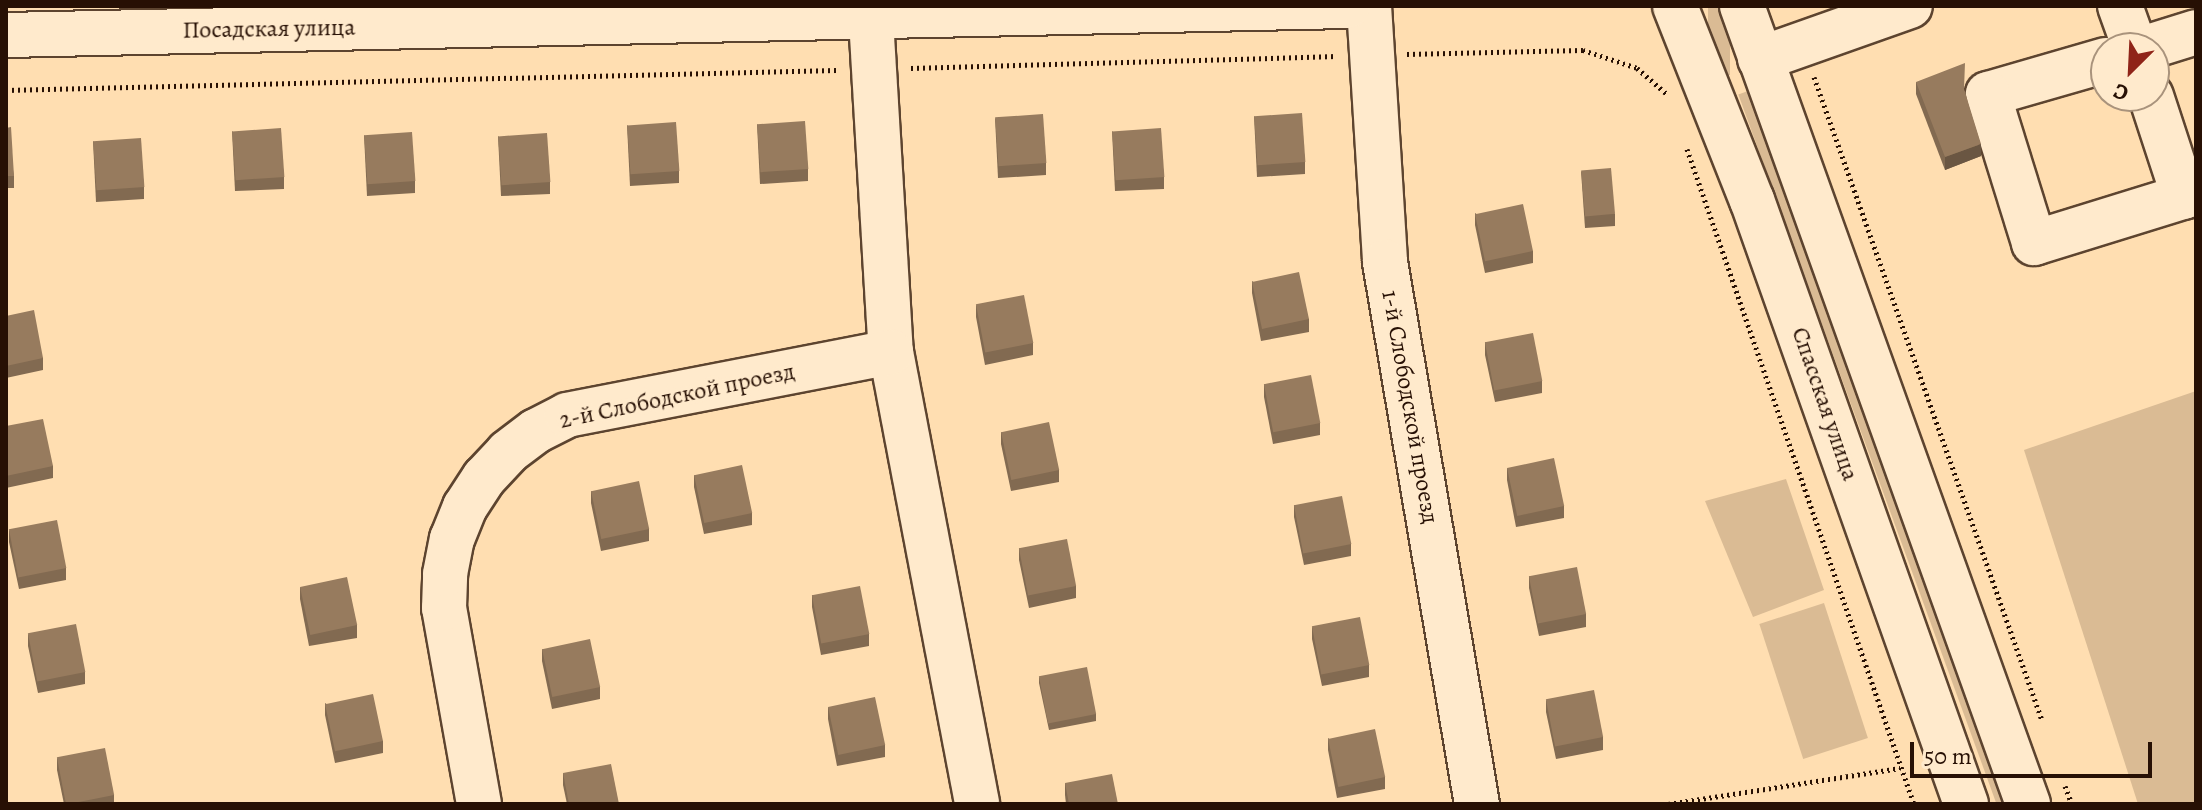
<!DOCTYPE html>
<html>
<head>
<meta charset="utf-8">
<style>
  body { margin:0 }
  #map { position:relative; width:2202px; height:810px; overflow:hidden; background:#ffdeb1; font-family:Alegreya,serif }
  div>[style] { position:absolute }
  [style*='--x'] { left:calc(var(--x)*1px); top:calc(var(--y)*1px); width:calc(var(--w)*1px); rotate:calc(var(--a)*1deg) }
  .green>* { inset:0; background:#dabb94; transform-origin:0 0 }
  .path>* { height:5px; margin-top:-2.5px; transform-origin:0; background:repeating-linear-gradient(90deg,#271004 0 2px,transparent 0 6px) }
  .roads { filter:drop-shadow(2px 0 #5d442f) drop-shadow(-2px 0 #5d442f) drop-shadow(0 2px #5d442f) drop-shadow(0 -2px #5d442f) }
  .minor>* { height:44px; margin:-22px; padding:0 22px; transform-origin:22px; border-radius:22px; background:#ffeacc }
  .wall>* { inset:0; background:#826a51 }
  .shaded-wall>* { inset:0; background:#6a5642 }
  .building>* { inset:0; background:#977b5e; transform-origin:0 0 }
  span { translate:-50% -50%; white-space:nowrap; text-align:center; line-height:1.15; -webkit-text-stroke:7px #ffeacc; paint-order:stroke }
  .street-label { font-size:24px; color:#271004 }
  .frame { position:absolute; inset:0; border:8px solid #271004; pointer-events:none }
  .north { position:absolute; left:2090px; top:32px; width:80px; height:80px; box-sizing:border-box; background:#ffeacc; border:2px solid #a9937c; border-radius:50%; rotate:204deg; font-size:22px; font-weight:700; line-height:32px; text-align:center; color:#271004 }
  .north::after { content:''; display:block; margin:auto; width:28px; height:36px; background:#8f2418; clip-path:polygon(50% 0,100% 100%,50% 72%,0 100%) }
  .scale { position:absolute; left:1910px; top:742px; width:242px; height:36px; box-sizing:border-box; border:4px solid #271004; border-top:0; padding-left:10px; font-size:24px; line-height:28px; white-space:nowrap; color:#271004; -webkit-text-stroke:6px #ffeacc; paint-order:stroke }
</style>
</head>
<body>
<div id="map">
  <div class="green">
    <div style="left:1708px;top:6px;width:22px;height:69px"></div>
    <div style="left:1759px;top:87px;width:761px;height:22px;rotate:70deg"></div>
    <div style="clip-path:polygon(2196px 391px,2196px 804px,2138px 804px,2024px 450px)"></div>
    <div style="clip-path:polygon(1786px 479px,1824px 590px,1753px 617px,1705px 501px)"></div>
    <div style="left:1824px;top:603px;width:142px;height:68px;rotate:72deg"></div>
  </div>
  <div class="path">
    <div style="--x:1407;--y:54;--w:176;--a:-1.3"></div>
    <div style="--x:1583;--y:50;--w:57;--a:18.4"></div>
    <div style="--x:1637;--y:68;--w:41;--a:41.1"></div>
    <div style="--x:911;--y:68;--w:426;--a:-1.6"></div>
    <div style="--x:1814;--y:77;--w:682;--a:70.48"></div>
    <div style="--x:6;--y:90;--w:831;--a:-1.38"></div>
    <div style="--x:1687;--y:149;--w:693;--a:70.89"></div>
    <div style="--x:2065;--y:786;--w:19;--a:69"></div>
    <div style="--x:1668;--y:804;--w:235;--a:-8.8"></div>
  </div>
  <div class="roads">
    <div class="minor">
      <div style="--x:1369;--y:6;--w:256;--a:86.4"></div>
      <div style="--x:1385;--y:262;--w:550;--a:80.37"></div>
      <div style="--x:1675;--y:6;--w:209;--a:68.4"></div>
      <div style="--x:1752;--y:200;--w:641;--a:70.49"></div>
      <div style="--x:1742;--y:6;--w:848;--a:70.28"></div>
      <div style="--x:2120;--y:6;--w:45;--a:70.3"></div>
      <div style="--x:871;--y:19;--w:334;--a:86.6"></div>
      <div style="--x:891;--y:352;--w:460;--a:79.2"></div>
      <div style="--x:6;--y:35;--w:1342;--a:-1.24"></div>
      <div style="--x:2145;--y:48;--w:53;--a:-17.4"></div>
      <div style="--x:1760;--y:59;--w:159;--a:-19.5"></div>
      <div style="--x:2106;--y:60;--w:123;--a:163.9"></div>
      <div style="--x:1988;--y:94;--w:156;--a:72.8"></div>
      <div style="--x:2034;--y:243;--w:170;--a:-17.2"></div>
      <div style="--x:2151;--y:96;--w:106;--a:71.9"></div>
      <div style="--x:479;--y:804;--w:199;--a:-100.1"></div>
      <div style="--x:444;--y:608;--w:34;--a:-88"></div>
      <div style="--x:445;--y:574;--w:36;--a:-79"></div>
      <div style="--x:452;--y:539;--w:35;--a:-68"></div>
      <div style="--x:465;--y:507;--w:35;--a:-57"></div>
      <div style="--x:484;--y:478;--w:35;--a:-47"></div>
      <div style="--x:508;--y:452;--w:35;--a:-37"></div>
      <div style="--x:536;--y:431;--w:35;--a:-27"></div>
      <div style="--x:567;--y:415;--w:330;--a:-11"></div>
    </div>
  </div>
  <div class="wall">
    <div style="clip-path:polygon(1916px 82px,1965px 91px,1981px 156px,1945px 170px,1916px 94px)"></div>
    <div style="clip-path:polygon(1254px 116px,1305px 162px,1305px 174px,1257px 177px)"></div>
    <div style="clip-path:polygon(995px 118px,1046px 163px,1046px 175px,998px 178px)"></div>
    <div style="clip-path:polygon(757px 124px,808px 169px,808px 181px,760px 184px)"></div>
    <div style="clip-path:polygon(627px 125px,679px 171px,679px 183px,630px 186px)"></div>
    <div style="clip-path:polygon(6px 128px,14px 176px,14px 188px,6px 188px)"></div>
    <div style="clip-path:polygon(232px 131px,284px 177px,284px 189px,235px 191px)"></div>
    <div style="clip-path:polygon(1112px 131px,1164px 177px,1164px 189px,1115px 191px)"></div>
    <div style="clip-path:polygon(364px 135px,415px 181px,415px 193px,367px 196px)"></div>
    <div style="clip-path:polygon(498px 136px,550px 182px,550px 194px,501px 196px)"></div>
    <div style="clip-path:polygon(93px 141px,144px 187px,144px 199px,96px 202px)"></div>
    <div style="clip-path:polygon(1581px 171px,1615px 214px,1615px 226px,1585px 228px)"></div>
    <div style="clip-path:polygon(1475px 213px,1533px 251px,1533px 263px,1485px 273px,1475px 225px)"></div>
    <div style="clip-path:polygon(1252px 281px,1309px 319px,1309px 332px,1261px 341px,1252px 293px)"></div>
    <div style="clip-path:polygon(976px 305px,1033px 343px,1033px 355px,985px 365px,976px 317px)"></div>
    <div style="clip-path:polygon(6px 316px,43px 358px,43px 370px,6px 378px)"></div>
    <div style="clip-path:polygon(1485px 342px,1542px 381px,1542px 393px,1495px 402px,1485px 355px)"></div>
    <div style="clip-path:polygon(1264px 384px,1320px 423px,1320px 435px,1273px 444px,1264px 397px)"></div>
    <div style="clip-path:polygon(6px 426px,53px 466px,53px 478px,6px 488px)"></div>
    <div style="clip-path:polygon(1001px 432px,1059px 470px,1059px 482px,1011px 491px,1001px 444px)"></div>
    <div style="clip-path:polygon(1507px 468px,1564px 506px,1564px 518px,1516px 527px,1507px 480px)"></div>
    <div style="clip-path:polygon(694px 475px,752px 513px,752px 525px,704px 534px,694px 487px)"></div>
    <div style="clip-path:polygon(591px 491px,649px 529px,649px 541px,601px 551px,591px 503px)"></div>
    <div style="clip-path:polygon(1294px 505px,1351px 544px,1351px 556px,1304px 565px,1294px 517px)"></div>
    <div style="clip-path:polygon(9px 530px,66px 568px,66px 580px,19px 589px,9px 542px)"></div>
    <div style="clip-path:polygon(1019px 548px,1076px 586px,1076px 598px,1029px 608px,1019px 560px)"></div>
    <div style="clip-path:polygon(1529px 576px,1586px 614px,1586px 627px,1539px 636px,1529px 588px)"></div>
    <div style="clip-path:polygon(300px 587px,357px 625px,357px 638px,309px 646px,300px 599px)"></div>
    <div style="clip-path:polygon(812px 595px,869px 634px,869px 646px,821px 655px,812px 607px)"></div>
    <div style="clip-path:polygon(1312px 627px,1369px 665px,1369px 677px,1322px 686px,1312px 639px)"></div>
    <div style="clip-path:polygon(28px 634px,85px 672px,85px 684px,38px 693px,28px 646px)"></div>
    <div style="clip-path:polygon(542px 649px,600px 687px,600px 699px,552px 709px,542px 661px)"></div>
    <div style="clip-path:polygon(1039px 677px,1096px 714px,1096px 721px,1049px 730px,1039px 683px)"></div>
    <div style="clip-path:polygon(1546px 700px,1603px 737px,1603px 750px,1556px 759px,1546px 712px)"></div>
    <div style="clip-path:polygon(325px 703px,383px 741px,383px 753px,335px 763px,325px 715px)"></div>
    <div style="clip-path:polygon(828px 707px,885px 745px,885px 757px,837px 766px,828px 719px)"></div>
    <div style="clip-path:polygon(1328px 738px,1385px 777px,1385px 789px,1337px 798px,1328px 750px)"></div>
    <div style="clip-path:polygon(57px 758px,114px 795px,114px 804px,64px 804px,57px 770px)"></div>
    <div style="clip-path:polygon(563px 773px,619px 804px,567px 804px,563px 785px)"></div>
    <div style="clip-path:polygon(1065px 783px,1118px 804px,1066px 804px,1065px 795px)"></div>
  </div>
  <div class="shaded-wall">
    <div style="clip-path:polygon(1981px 144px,1981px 156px,1945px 170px,1945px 157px)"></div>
  </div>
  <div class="building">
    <div style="clip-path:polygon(1965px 63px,1964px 89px,1981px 144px,1945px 157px,1916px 82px)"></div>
    <div style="left:1302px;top:113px;width:49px;height:48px;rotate:86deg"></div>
    <div style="left:1043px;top:114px;width:49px;height:48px;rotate:86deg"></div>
    <div style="left:805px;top:121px;width:48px;height:48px;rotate:86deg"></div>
    <div style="left:676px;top:122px;width:49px;height:49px;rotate:86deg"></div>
    <div style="clip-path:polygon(11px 127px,14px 176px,6px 176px,6px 128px)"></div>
    <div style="left:281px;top:128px;width:49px;height:49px;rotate:86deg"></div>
    <div style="left:1161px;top:128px;width:49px;height:49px;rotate:86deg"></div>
    <div style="left:412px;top:132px;width:49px;height:48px;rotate:86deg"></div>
    <div style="left:547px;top:133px;width:49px;height:49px;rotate:86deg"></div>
    <div style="left:141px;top:138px;width:49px;height:48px;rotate:86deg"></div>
    <div style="left:1611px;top:168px;width:46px;height:30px;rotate:85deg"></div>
    <div style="left:1523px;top:204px;width:48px;height:49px;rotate:78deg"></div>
    <div style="left:1299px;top:272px;width:48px;height:48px;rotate:78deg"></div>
    <div style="left:1024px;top:295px;width:49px;height:49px;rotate:79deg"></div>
    <div style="clip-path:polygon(34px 310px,43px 358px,6px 366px,6px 316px)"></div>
    <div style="left:1533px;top:333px;width:49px;height:49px;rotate:79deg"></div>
    <div style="left:1311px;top:375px;width:49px;height:48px;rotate:79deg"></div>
    <div style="clip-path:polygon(43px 419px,53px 466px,6px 476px,6px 426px)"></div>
    <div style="left:1049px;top:422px;width:49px;height:49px;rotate:78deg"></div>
    <div style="left:1554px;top:458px;width:49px;height:48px;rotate:78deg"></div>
    <div style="left:742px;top:465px;width:49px;height:49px;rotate:78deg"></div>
    <div style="left:639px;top:481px;width:49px;height:49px;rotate:78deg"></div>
    <div style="left:1342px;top:496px;width:49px;height:49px;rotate:79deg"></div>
    <div style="left:57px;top:520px;width:49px;height:49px;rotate:79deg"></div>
    <div style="left:1067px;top:539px;width:48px;height:49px;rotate:79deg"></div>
    <div style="left:1577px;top:567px;width:48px;height:49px;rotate:79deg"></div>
    <div style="left:347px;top:577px;width:49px;height:48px;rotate:78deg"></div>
    <div style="left:860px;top:586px;width:49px;height:49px;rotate:79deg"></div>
    <div style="left:1360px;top:617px;width:49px;height:49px;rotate:79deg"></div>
    <div style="left:76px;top:624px;width:49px;height:49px;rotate:79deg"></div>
    <div style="left:590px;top:639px;width:49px;height:49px;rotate:78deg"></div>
    <div style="left:1087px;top:667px;width:48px;height:49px;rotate:79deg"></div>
    <div style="left:1594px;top:690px;width:48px;height:49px;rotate:79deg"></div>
    <div style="left:373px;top:694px;width:48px;height:49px;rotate:78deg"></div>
    <div style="left:875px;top:697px;width:49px;height:48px;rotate:78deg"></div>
    <div style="left:1375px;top:729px;width:49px;height:48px;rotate:78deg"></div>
    <div style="left:105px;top:748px;width:48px;height:49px;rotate:79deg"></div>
    <div style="clip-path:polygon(611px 764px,619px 804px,569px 804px,563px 773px)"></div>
    <div style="clip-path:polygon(1112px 774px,1118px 804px,1069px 804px,1065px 783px)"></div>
  </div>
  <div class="street-label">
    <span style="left:269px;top:29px;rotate:-1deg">Посадская улица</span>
    <span style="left:677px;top:396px;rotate:-12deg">2-й Слободской проезд</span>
    <span style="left:1825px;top:404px;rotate:71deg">Спасская улица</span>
    <span style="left:1410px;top:407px;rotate:80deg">1-й Слободской проезд</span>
  </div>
  <div class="frame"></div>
  <div class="north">С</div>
  <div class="scale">50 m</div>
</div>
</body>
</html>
